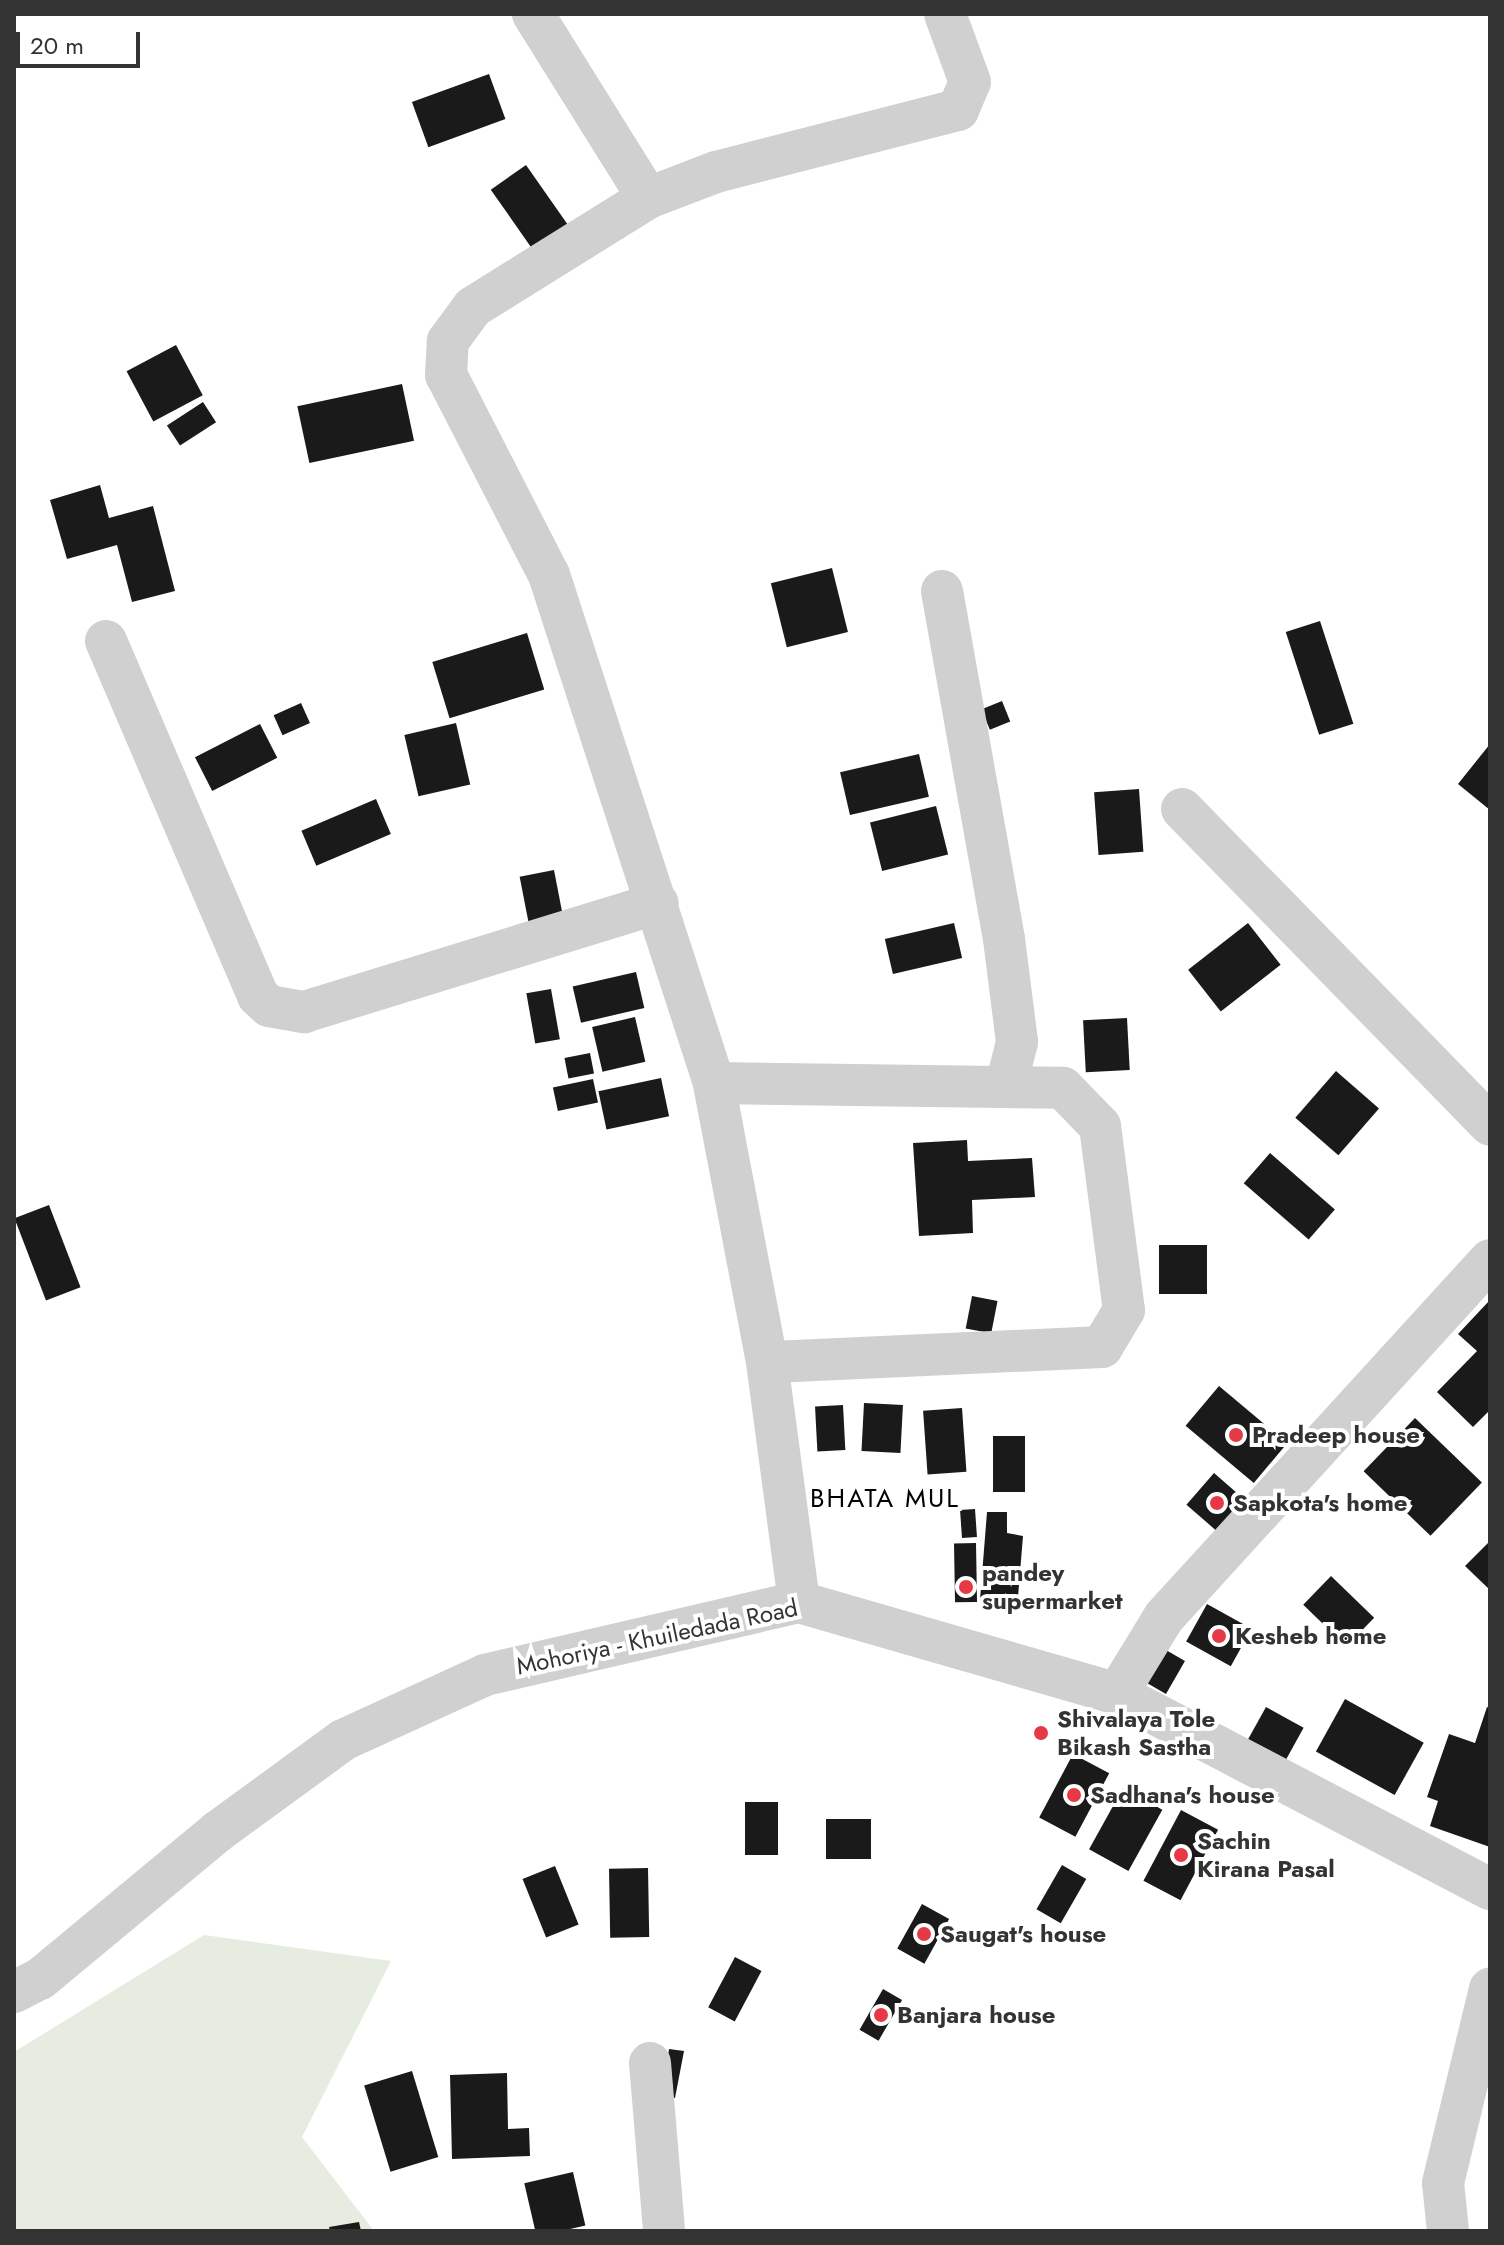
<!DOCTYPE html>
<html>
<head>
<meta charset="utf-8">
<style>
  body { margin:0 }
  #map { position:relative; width:1504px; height:2245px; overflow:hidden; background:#fff; font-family:Jost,sans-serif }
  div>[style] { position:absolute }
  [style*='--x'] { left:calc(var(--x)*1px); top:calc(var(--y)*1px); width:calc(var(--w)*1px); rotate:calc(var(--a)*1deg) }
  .green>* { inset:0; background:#e6ecdf }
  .building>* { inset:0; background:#1a1a1a; transform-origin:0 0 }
  .minor>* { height:42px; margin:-21px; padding:0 21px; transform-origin:21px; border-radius:21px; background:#d0d0d0 }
  .dots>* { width:22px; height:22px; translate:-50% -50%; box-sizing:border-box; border:4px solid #fff; border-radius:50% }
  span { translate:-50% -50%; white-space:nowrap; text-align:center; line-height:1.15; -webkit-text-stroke:8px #fff; paint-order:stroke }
  .poi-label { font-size:24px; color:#333; font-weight:700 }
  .left { translate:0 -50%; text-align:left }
  .street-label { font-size:24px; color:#333 }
  .neighbourhood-label { font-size:26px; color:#000; letter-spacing:2px }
  .frame { position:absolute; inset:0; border:16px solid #333; pointer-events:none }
  .scale { position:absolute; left:16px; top:32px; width:124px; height:36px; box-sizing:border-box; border:4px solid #333; border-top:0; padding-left:10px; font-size:24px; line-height:28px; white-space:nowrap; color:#333; -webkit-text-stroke:6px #fff; paint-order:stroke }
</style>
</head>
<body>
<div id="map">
  <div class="green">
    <div style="clip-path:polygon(204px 1935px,391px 1961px,302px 2137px,374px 2231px,14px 2231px,14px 2052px)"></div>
  </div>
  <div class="building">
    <div style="left:489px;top:74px;width:48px;height:82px;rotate:70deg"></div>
    <div style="left:526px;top:165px;width:76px;height:43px;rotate:55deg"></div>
    <div style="left:176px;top:345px;width:57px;height:56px;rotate:62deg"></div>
    <div style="left:402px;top:384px;width:58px;height:107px;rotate:78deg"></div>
    <div style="left:203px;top:402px;width:24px;height:43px;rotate:57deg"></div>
    <div style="clip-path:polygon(100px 485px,109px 518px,153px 506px,175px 591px,132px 602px,117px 545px,67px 559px,50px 500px)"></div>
    <div style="left:832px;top:568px;width:66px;height:63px;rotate:76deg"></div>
    <div style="left:1320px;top:621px;width:108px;height:36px;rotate:72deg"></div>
    <div style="left:527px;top:633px;width:59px;height:99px;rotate:73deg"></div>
    <div style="left:1002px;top:701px;width:22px;height:22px;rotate:68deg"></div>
    <div style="left:301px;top:703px;width:22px;height:30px;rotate:66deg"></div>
    <div style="left:456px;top:723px;width:63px;height:53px;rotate:77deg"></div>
    <div style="left:260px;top:724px;width:38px;height:73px;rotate:63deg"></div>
    <div style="clip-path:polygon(1490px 744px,1490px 810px,1458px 784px)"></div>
    <div style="left:919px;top:754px;width:44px;height:81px;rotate:77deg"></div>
    <div style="left:1139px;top:789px;width:63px;height:45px;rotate:86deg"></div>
    <div style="left:376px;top:799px;width:38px;height:81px;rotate:67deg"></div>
    <div style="left:936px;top:806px;width:50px;height:68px;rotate:76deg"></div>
    <div style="left:554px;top:870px;width:47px;height:35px;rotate:79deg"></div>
    <div style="left:954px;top:923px;width:36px;height:71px;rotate:77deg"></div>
    <div style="left:1248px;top:923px;width:53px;height:76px;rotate:52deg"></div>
    <div style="left:636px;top:972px;width:37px;height:65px;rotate:77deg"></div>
    <div style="left:551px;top:989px;width:51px;height:25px;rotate:80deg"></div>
    <div style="left:635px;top:1017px;width:46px;height:44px;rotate:77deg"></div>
    <div style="left:1127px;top:1018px;width:52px;height:44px;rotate:87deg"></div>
    <div style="left:590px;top:1053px;width:21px;height:26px;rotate:79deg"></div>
    <div style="left:1336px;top:1071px;width:57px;height:62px;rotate:41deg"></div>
    <div style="left:661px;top:1078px;width:39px;height:64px;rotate:78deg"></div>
    <div style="left:593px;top:1079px;width:24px;height:41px;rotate:78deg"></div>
    <div style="clip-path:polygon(967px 1140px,968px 1161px,1032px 1158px,1035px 1197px,972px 1200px,973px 1233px,919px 1236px,913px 1143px)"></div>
    <div style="left:1270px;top:1153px;width:86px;height:40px;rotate:41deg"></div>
    <div style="left:49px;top:1205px;width:88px;height:37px;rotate:69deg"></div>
    <div style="left:1159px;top:1245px;width:48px;height:49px"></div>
    <div style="left:972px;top:1296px;width:26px;height:33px;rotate:11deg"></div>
    <div style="clip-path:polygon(1490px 1300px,1490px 1410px,1473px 1427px,1437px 1392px,1477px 1351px,1458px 1334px)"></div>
    <div style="left:1219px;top:1386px;width:89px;height:52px;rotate:40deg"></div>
    <div style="left:864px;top:1403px;width:39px;height:48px;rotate:3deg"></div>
    <div style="left:843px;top:1405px;width:45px;height:28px;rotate:87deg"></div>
    <div style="left:962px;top:1408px;width:64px;height:39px;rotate:86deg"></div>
    <div style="left:1415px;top:1418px;width:93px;height:74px;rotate:44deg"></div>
    <div style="left:993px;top:1436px;width:32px;height:56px"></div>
    <div style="left:1214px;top:1473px;width:43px;height:42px;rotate:41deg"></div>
    <div style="left:975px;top:1509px;width:28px;height:15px;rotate:86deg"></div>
    <div style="clip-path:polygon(987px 1512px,1007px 1512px,1007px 1533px,1023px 1536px,1018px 1597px,980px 1600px)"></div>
    <div style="clip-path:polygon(1490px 1541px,1490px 1590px,1465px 1566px)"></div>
    <div style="left:976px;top:1543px;width:59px;height:22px;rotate:89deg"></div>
    <div style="left:1331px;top:1576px;width:60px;height:40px;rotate:44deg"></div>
    <div style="left:1207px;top:1604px;width:51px;height:43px;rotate:29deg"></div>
    <div style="left:1159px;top:1646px;width:30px;height:38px;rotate:30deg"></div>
    <div style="left:1345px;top:1699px;width:90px;height:60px;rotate:29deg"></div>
    <div style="left:1266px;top:1707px;width:43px;height:49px;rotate:29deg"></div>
    <div style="clip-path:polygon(1487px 1707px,1490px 1708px,1490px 1847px,1430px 1826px,1438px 1801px,1427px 1797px,1449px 1734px,1475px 1743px)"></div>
    <div style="left:1073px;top:1754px;width:41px;height:72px;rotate:28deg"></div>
    <div style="left:1123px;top:1788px;width:45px;height:70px;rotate:29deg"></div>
    <div style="left:745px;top:1802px;width:33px;height:53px"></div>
    <div style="left:1181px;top:1810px;width:42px;height:80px;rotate:28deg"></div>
    <div style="left:871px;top:1819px;width:40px;height:45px;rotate:90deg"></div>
    <div style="left:1062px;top:1865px;width:28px;height:51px;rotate:30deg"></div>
    <div style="left:555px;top:1866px;width:63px;height:35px;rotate:68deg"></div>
    <div style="left:648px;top:1868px;width:69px;height:39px;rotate:89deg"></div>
    <div style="left:922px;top:1904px;width:31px;height:51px;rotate:29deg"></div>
    <div style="left:735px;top:1957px;width:30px;height:57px;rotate:28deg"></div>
    <div style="left:883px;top:1989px;width:22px;height:47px;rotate:30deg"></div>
    <div style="clip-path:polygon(669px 2049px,684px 2051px,675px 2098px,662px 2095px)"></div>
    <div style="left:412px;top:2071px;width:90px;height:50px;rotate:73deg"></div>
    <div style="clip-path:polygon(507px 2073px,508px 2129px,529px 2128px,530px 2156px,452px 2159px,450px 2075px)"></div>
    <div style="left:573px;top:2172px;width:55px;height:50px;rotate:77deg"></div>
    <div style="clip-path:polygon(359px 2222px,361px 2231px,330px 2231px,329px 2227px)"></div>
  </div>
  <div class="minor">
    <div style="--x:533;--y:14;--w:217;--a:58"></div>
    <div style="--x:942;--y:591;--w:353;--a:79.9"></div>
    <div style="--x:1004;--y:939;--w:104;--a:82.8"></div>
    <div style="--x:1017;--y:1042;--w:45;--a:104"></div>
    <div style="--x:106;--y:641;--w:386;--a:66.8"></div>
    <div style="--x:258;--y:996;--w:15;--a:42"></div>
    <div style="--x:269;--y:1006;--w:36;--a:10"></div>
    <div style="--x:304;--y:1012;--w:370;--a:-17.1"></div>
    <div style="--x:1182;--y:809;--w:441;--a:45.7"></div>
    <div style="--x:714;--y:1083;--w:349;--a:0.8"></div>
    <div style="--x:1063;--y:1088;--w:53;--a:45.8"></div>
    <div style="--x:1100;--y:1126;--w:186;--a:82.6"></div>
    <div style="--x:1124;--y:1310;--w:43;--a:120.7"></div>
    <div style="--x:1102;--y:1347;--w:335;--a:177.4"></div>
    <div style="--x:799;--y:1602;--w:242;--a:-97.6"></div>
    <div style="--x:767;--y:1362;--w:284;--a:-100.8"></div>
    <div style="--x:714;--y:1083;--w:534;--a:-107.99"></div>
    <div style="--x:549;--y:575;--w:225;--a:-117.2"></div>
    <div style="--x:446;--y:375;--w:34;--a:-87"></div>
    <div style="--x:448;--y:341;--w:42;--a:-53.7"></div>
    <div style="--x:473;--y:307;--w:206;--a:-31.9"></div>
    <div style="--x:648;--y:198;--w:73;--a:-20.9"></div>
    <div style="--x:716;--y:172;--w:250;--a:-14.4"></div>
    <div style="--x:958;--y:110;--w:30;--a:-67"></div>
    <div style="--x:970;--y:82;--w:72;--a:-110.2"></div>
    <div style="--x:1117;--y:1694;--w:90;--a:-58.6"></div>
    <div style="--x:1164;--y:1617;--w:483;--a:-47.6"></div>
    <div style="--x:14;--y:1992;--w:29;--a:-27"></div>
    <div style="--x:40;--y:1979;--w:230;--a:-39.7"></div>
    <div style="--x:217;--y:1832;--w:156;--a:-36.1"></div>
    <div style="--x:343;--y:1740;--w:156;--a:-24.6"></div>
    <div style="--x:485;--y:1675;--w:322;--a:-13.1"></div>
    <div style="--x:799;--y:1602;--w:331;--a:16.1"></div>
    <div style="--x:1117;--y:1694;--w:421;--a:27.6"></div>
    <div style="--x:650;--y:2063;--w:169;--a:85.2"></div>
    <div style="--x:1448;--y:2231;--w:48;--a:-95.9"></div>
    <div style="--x:1443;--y:2183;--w:200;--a:-76.4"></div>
  </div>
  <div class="dots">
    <div style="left:1236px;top:1435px;background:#e63946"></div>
    <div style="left:1217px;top:1503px;background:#e63946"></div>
    <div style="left:966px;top:1587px;background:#e63946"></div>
    <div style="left:1219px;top:1636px;background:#e63946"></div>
    <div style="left:1041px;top:1733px;background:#e63946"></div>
    <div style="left:1074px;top:1795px;background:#e63946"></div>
    <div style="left:1181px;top:1855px;background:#e63946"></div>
    <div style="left:924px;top:1934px;background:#e63946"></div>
    <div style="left:881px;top:2015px;background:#e63946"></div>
  </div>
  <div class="poi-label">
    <span class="left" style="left:1252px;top:1435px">Pradeep house</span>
    <span class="left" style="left:1233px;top:1503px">Sapkota's home</span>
    <span class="left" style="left:982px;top:1587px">pandey<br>supermarket</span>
    <span class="left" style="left:1235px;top:1636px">Kesheb home</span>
    <span class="left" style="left:1057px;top:1733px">Shivalaya Tole<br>Bikash Sastha</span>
    <span class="left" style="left:1090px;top:1795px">Sadhana's house</span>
    <span class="left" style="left:1197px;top:1855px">Sachin<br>Kirana Pasal</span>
    <span class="left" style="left:940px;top:1934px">Saugat's house</span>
    <span class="left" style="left:897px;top:2015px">Banjara house</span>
  </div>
  <div class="street-label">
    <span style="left:657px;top:1637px;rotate:-12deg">Mohoriya - Khuiledada Road</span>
  </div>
  <div class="neighbourhood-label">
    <span style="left:885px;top:1499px">BHATA MUL</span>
  </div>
  <div class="frame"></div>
  <div class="scale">20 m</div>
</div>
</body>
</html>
